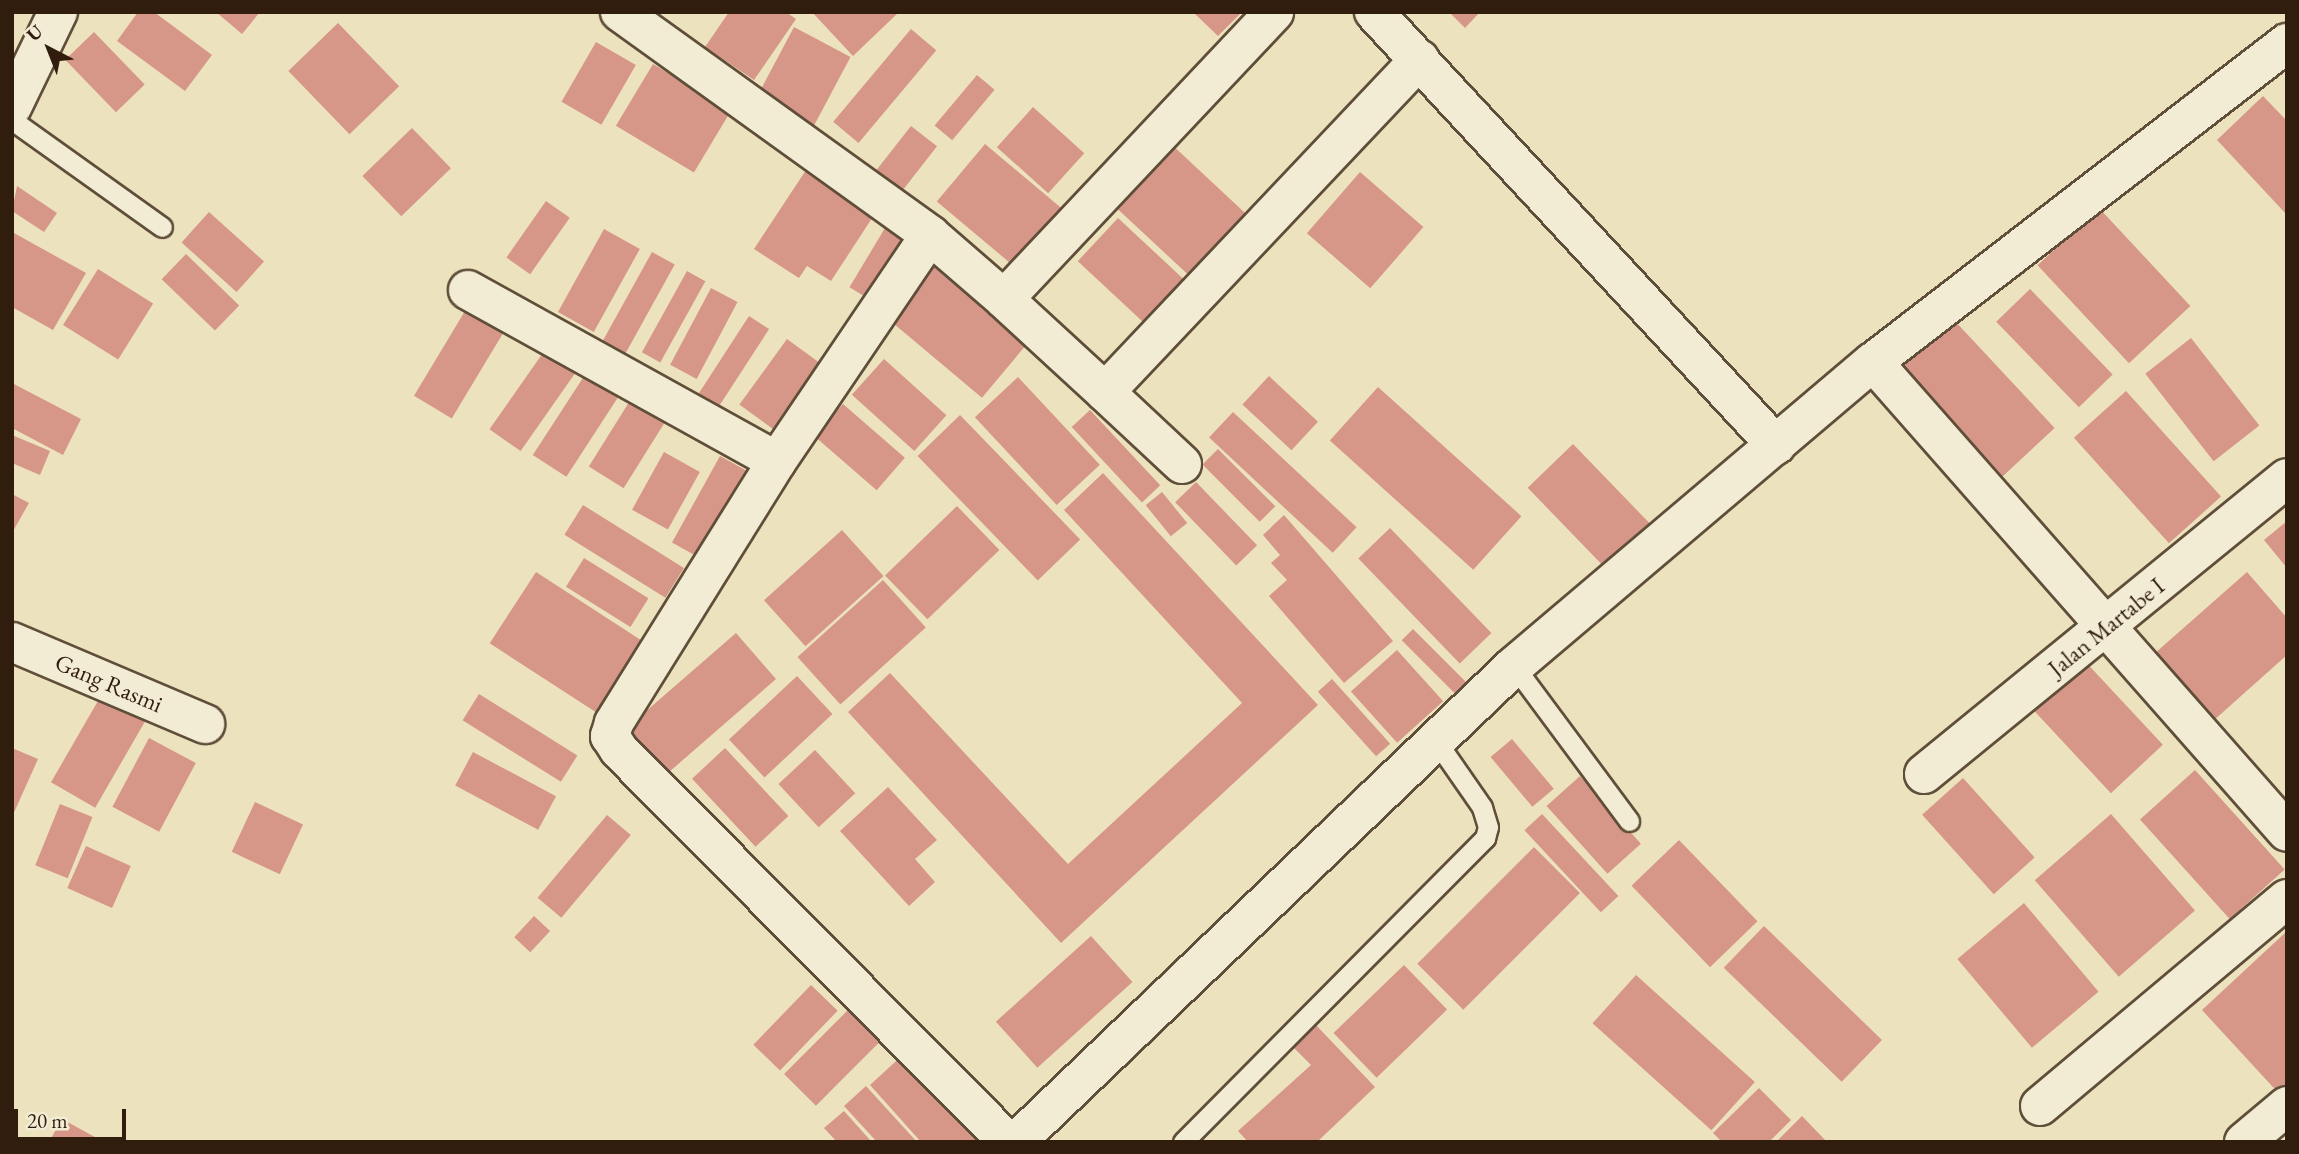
<!DOCTYPE html>
<html>
<head>
<meta charset="utf-8">
<style>
  body { margin:0 }
  #map { position:relative; width:2299px; height:1154px; overflow:hidden; background:#ede2be; font-family:"EB Garamond",serif }
  div>[style] { position:absolute }
  [style*='--x'] { left:calc(var(--x)*1px); top:calc(var(--y)*1px); width:calc(var(--w)*1px); rotate:calc(var(--a)*1deg) }
  .building>* { inset:0; background:#d69788; transform-origin:0 0 }
  .roads { filter:drop-shadow(2px 0 #5f4e39) drop-shadow(-2px 0 #5f4e39) drop-shadow(0 2px #5f4e39) drop-shadow(0 -2px #5f4e39) }
  .lane>* { height:19px; margin:-9.5px; padding:0 9.5px; transform-origin:9.5px; border-radius:9.5px; background:#f3ecd5 }
  .street>* { height:38px; margin:-19px; padding:0 19px; transform-origin:19px; border-radius:19px; background:#f3ecd5 }
  span { translate:-50% -50%; white-space:nowrap; text-align:center; line-height:1.15; -webkit-text-stroke:6px #f3ecd5; paint-order:stroke }
  .street-label { font-size:24px; color:#301d0d }
  .frame { position:absolute; inset:0; border:14px solid #301d0d; pointer-events:none }
  .north { position:absolute; left:14px; top:14px; width:70px; height:70px; -webkit-text-stroke:5px #f3ecd5; paint-order:stroke; rotate:318deg; font-size:19px; font-weight:700; line-height:28px; text-align:center; color:#301d0d }
  .north::after { content:''; display:block; margin:auto; width:24px; height:32px; background:#301d0d; clip-path:polygon(50% 0,100% 100%,50% 72%,0 100%) }
  .scale { position:absolute; left:14px; top:1109px; width:112px; height:32px; box-sizing:border-box; border:4px solid #301d0d; border-top:0; padding-left:9px; font-size:21px; line-height:24px; white-space:nowrap; color:#301d0d; -webkit-text-stroke:5px #f3ecd5; paint-order:stroke }
</style>
</head>
<body>
<div id="map">
  <div class="building">
    <div style="clip-path:polygon(138px 12px,154px 12px,212px 55px,185px 91px,117px 41px)"></div>
    <div style="clip-path:polygon(216px 12px,260px 12px,242px 34px)"></div>
    <div style="clip-path:polygon(729px 12px,786px 12px,796px 19px,754px 80px,705px 47px)"></div>
    <div style="clip-path:polygon(812px 12px,899px 12px,853px 56px)"></div>
    <div style="clip-path:polygon(1193px 12px,1242px 12px,1218px 36px)"></div>
    <div style="clip-path:polygon(1449px 12px,1480px 12px,1465px 28px)"></div>
    <div style="left:338px;top:23px;width:88px;height:69px;rotate:46deg"></div>
    <div style="left:794px;top:27px;width:64px;height:83px;rotate:28deg"></div>
    <div style="left:911px;top:29px;width:33px;height:121px;rotate:40deg"></div>
    <div style="left:94px;top:32px;width:73px;height:40px;rotate:46deg"></div>
    <div style="left:596px;top:42px;width:46px;height:69px;rotate:30deg"></div>
    <div style="left:653px;top:64px;width:91px;height:72px;rotate:31deg"></div>
    <div style="left:977px;top:75px;width:23px;height:66px;rotate:40deg"></div>
    <div style="clip-path:polygon(2263px 96px,2287px 121px,2287px 215px,2217px 140px)"></div>
    <div style="left:1033px;top:107px;width:69px;height:54px;rotate:42deg"></div>
    <div style="left:911px;top:126px;width:33px;height:69px;rotate:38deg"></div>
    <div style="left:412px;top:128px;width:56px;height:69px;rotate:46deg"></div>
    <div style="left:1169px;top:142px;width:115px;height:84px;rotate:43deg"></div>
    <div style="left:985px;top:144px;width:114px;height:75px;rotate:40deg"></div>
    <div style="clip-path:polygon(810px 164px,878px 209px,831px 281px,807px 266px,799px 278px,754px 249px)"></div>
    <div style="left:1360px;top:172px;width:84px;height:81px;rotate:41deg"></div>
    <div style="clip-path:polygon(17px 186px,57px 213px,44px 232px,12px 211px)"></div>
    <div style="left:546px;top:201px;width:29px;height:69px;rotate:35deg"></div>
    <div style="left:2099px;top:208px;width:134px;height:84px;rotate:47deg"></div>
    <div style="left:209px;top:212px;width:74px;height:41px;rotate:42deg"></div>
    <div style="left:1118px;top:218px;width:100px;height:59px;rotate:43deg"></div>
    <div style="left:885px;top:228px;width:37px;height:69px;rotate:31deg"></div>
    <div style="left:604px;top:229px;width:41px;height:95px;rotate:29deg"></div>
    <div style="clip-path:polygon(14px 233px,86px 273px,53px 330px,12px 307px)"></div>
    <div style="left:652px;top:252px;width:26px;height:102px;rotate:29deg"></div>
    <div style="left:186px;top:254px;width:74px;height:35px;rotate:44deg"></div>
    <div style="left:933px;top:260px;width:126px;height:74px;rotate:40deg"></div>
    <div style="left:98px;top:269px;width:65px;height:66px;rotate:32deg"></div>
    <div style="left:687px;top:271px;width:21px;height:93px;rotate:29deg"></div>
    <div style="left:711px;top:288px;width:30px;height:87px;rotate:28deg"></div>
    <div style="left:2030px;top:289px;width:119px;height:47px;rotate:46deg"></div>
    <div style="left:465px;top:311px;width:44px;height:99px;rotate:31deg"></div>
    <div style="left:749px;top:316px;width:24px;height:98px;rotate:33deg"></div>
    <div style="left:1953px;top:319px;width:149px;height:79px;rotate:47deg"></div>
    <div style="left:2191px;top:338px;width:111px;height:58px;rotate:52deg"></div>
    <div style="left:787px;top:339px;width:47px;height:81px;rotate:36deg"></div>
    <div style="left:552px;top:340px;width:38px;height:109px;rotate:35deg"></div>
    <div style="left:884px;top:359px;width:84px;height:48px;rotate:42deg"></div>
    <div style="left:590px;top:367px;width:40px;height:105px;rotate:33deg"></div>
    <div style="left:1269px;top:376px;width:67px;height:39px;rotate:43deg"></div>
    <div style="left:1018px;top:377px;width:120px;height:59px;rotate:47deg"></div>
    <div style="clip-path:polygon(12px 383px,81px 419px,63px 455px,12px 428px)"></div>
    <div style="left:1378px;top:387px;width:193px;height:72px;rotate:42deg"></div>
    <div style="left:636px;top:391px;width:41px;height:89px;rotate:32deg"></div>
    <div style="left:2126px;top:391px;width:142px;height:70px;rotate:48deg"></div>
    <div style="left:843px;top:404px;width:82px;height:43px;rotate:41deg"></div>
    <div style="left:1090px;top:410px;width:103px;height:25px;rotate:47deg"></div>
    <div style="left:1233px;top:412px;width:169px;height:35px;rotate:43deg"></div>
    <div style="left:960px;top:415px;width:173px;height:59px;rotate:46deg"></div>
    <div style="clip-path:polygon(12px 435px,50px 451px,40px 475px,12px 463px)"></div>
    <div style="left:1573px;top:444px;width:112px;height:63px;rotate:46deg"></div>
    <div style="left:1218px;top:449px;width:81px;height:22px;rotate:45deg"></div>
    <div style="left:664px;top:452px;width:41px;height:66px;rotate:29deg"></div>
    <div style="left:720px;top:456px;width:45px;height:99px;rotate:29deg"></div>
    <div style="clip-path:polygon(1103px 473px,1318px 705px,1061px 943px,848px 712px,890px 673px,1068px 864px,1242px 703px,1064px 510px)"></div>
    <div style="left:1196px;top:482px;width:88px;height:29px;rotate:46deg"></div>
    <div style="left:1162px;top:492px;width:40px;height:21px;rotate:51deg"></div>
    <div style="clip-path:polygon(12px 494px,29px 503px,12px 533px)"></div>
    <div style="left:583px;top:505px;width:119px;height:35px;rotate:32deg"></div>
    <div style="left:957px;top:506px;width:61px;height:100px;rotate:46deg"></div>
    <div style="clip-path:polygon(1284px 515px,1393px 641px,1344px 683px,1269px 596px,1287px 580px,1271px 563px,1280px 555px,1263px 535px)"></div>
    <div style="clip-path:polygon(2287px 521px,2287px 568px,2264px 540px)"></div>
    <div style="left:1390px;top:528px;width:146px;height:44px;rotate:46deg"></div>
    <div style="left:842px;top:530px;width:62px;height:105px;rotate:48deg"></div>
    <div style="left:584px;top:558px;width:76px;height:34px;rotate:32deg"></div>
    <div style="left:536px;top:572px;width:136px;height:85px;rotate:33deg"></div>
    <div style="clip-path:polygon(2247px 572px,2287px 618px,2287px 655px,2213px 721px,2154px 654px)"></div>
    <div style="left:883px;top:580px;width:64px;height:115px;rotate:48deg"></div>
    <div style="left:1413px;top:629px;width:81px;height:16px;rotate:45deg"></div>
    <div style="left:736px;top:633px;width:61px;height:151px;rotate:49deg"></div>
    <div style="left:1397px;top:650px;width:69px;height:62px;rotate:48deg"></div>
    <div style="left:2081px;top:657px;width:120px;height:71px;rotate:47deg"></div>
    <div style="left:797px;top:676px;width:52px;height:93px;rotate:47deg"></div>
    <div style="left:1332px;top:679px;width:87px;height:19px;rotate:48deg"></div>
    <div style="left:106px;top:687px;width:51px;height:110px;rotate:30deg"></div>
    <div style="left:479px;top:694px;width:116px;height:31px;rotate:32deg"></div>
    <div style="left:149px;top:738px;width:53px;height:78px;rotate:28deg"></div>
    <div style="left:1512px;top:739px;width:65px;height:28px;rotate:50deg"></div>
    <div style="clip-path:polygon(12px 748px,38px 759px,12px 817px)"></div>
    <div style="left:725px;top:748px;width:93px;height:45px;rotate:47deg"></div>
    <div style="left:815px;top:750px;width:59px;height:50px;rotate:47deg"></div>
    <div style="left:473px;top:752px;width:94px;height:38px;rotate:28deg"></div>
    <div style="left:2195px;top:770px;width:134px;height:74px;rotate:48deg"></div>
    <div style="left:1580px;top:776px;width:91px;height:45px;rotate:48deg"></div>
    <div style="left:1963px;top:778px;width:107px;height:55px;rotate:48deg"></div>
    <div style="clip-path:polygon(888px 787px,937px 840px,915px 859px,935px 882px,909px 906px,840px 831px)"></div>
    <div style="left:255px;top:802px;width:53px;height:55px;rotate:25deg"></div>
    <div style="left:60px;top:804px;width:35px;height:66px;rotate:22deg"></div>
    <div style="left:1542px;top:814px;width:112px;height:24px;rotate:47deg"></div>
    <div style="left:2111px;top:814px;width:128px;height:101px;rotate:49deg"></div>
    <div style="left:607px;top:815px;width:31px;height:108px;rotate:40deg"></div>
    <div style="left:1679px;top:840px;width:113px;height:66px;rotate:46deg"></div>
    <div style="left:86px;top:846px;width:49px;height:46px;rotate:24deg"></div>
    <div style="left:1534px;top:847px;width:65px;height:165px;rotate:45deg"></div>
    <div style="left:2024px;top:903px;width:116px;height:87px;rotate:50deg"></div>
    <div style="left:534px;top:916px;width:22px;height:29px;rotate:43deg"></div>
    <div style="left:1764px;top:926px;width:164px;height:58px;rotate:44deg"></div>
    <div style="clip-path:polygon(2287px 931px,2287px 1094px,2283px 1098px,2202px 1010px)"></div>
    <div style="left:1091px;top:936px;width:62px;height:128px;rotate:48deg"></div>
    <div style="left:1404px;top:965px;width:62px;height:98px;rotate:46deg"></div>
    <div style="left:1636px;top:975px;width:160px;height:65px;rotate:42deg"></div>
    <div style="left:811px;top:985px;width:37px;height:83px;rotate:44deg"></div>
    <div style="left:852px;top:1006px;width:45px;height:96px;rotate:45deg"></div>
    <div style="clip-path:polygon(1315px 1024px,1375px 1087px,1317px 1142px,1248px 1142px,1238px 1131px,1311px 1065px,1292px 1046px)"></div>
    <div style="clip-path:polygon(906px 1052px,984px 1142px,921px 1142px,870px 1085px)"></div>
    <div style="clip-path:polygon(866px 1086px,917px 1142px,877px 1142px,844px 1106px)"></div>
    <div style="clip-path:polygon(1759px 1088px,1791px 1120px,1769px 1142px,1722px 1142px,1713px 1133px)"></div>
    <div style="clip-path:polygon(844px 1111px,870px 1140px,868px 1142px,837px 1142px,824px 1128px)"></div>
    <div style="clip-path:polygon(1802px 1116px,1827px 1142px,1776px 1142px)"></div>
    <div style="clip-path:polygon(62px 1119px,104px 1142px,49px 1142px)"></div>
  </div>
  <div class="roads">
    <div class="lane">
      <div style="--x:12;--y:120;--w:184;--a:35.5"></div>
      <div style="--x:1514;--y:666;--w:193;--a:53.4"></div>
      <div style="--x:1183;--y:1142;--w:429;--a:-45.2"></div>
      <div style="--x:1485;--y:838;--w:11;--a:-75"></div>
      <div style="--x:1488;--y:827;--w:21;--a:-107"></div>
      <div style="--x:1482;--y:807;--w:84;--a:-124.8"></div>
    </div>
    <div class="street">
      <div style="--x:620;--y:12;--w:382;--a:35.7"></div>
      <div style="--x:1374;--y:12;--w:591;--a:47.13"></div>
      <div style="--x:12;--y:107;--w:106;--a:-64.2"></div>
      <div style="--x:468;--y:290;--w:353;--a:29"></div>
      <div style="--x:1004;--y:299;--w:98;--a:-139.1"></div>
      <div style="--x:930;--y:235;--w:273;--a:124.1"></div>
      <div style="--x:777;--y:461;--w:309;--a:121.9"></div>
      <div style="--x:614;--y:723;--w:14;--a:107"></div>
      <div style="--x:610;--y:736;--w:17;--a:57"></div>
      <div style="--x:619;--y:750;--w:552;--a:45.22"></div>
      <div style="--x:1873;--y:362;--w:626;--a:48.62"></div>
      <div style="--x:1105;--y:392;--w:137;--a:-137.4"></div>
      <div style="--x:1004;--y:299;--w:394;--a:-46.7"></div>
      <div style="--x:1182;--y:464;--w:105;--a:-136.9"></div>
      <div style="--x:1105;--y:392;--w:458;--a:-46.6"></div>
      <div style="--x:12;--y:642;--w:210;--a:23"></div>
      <div style="--x:1924;--y:774;--w:468;--a:-39.2"></div>
      <div style="--x:2040;--y:1106;--w:322;--a:-40"></div>
      <div style="--x:1016;--y:1142;--w:689;--a:-43.71"></div>
      <div style="--x:1514;--y:666;--w:470;--a:-40.3"></div>
      <div style="--x:1873;--y:362;--w:523;--a:-37.62"></div>
      <div style="--x:2244;--y:1142;--w:56;--a:-39.9"></div>
    </div>
  </div>
  <div class="street-label">
    <span style="left:2106px;top:627px;rotate:-39deg">Jalan Martabe I</span>
    <span style="left:109px;top:683px;rotate:23deg">Gang Rasmi</span>
  </div>
  <div class="frame"></div>
  <div class="north">U</div>
  <div class="scale">20 m</div>
</div>
</body>
</html>
